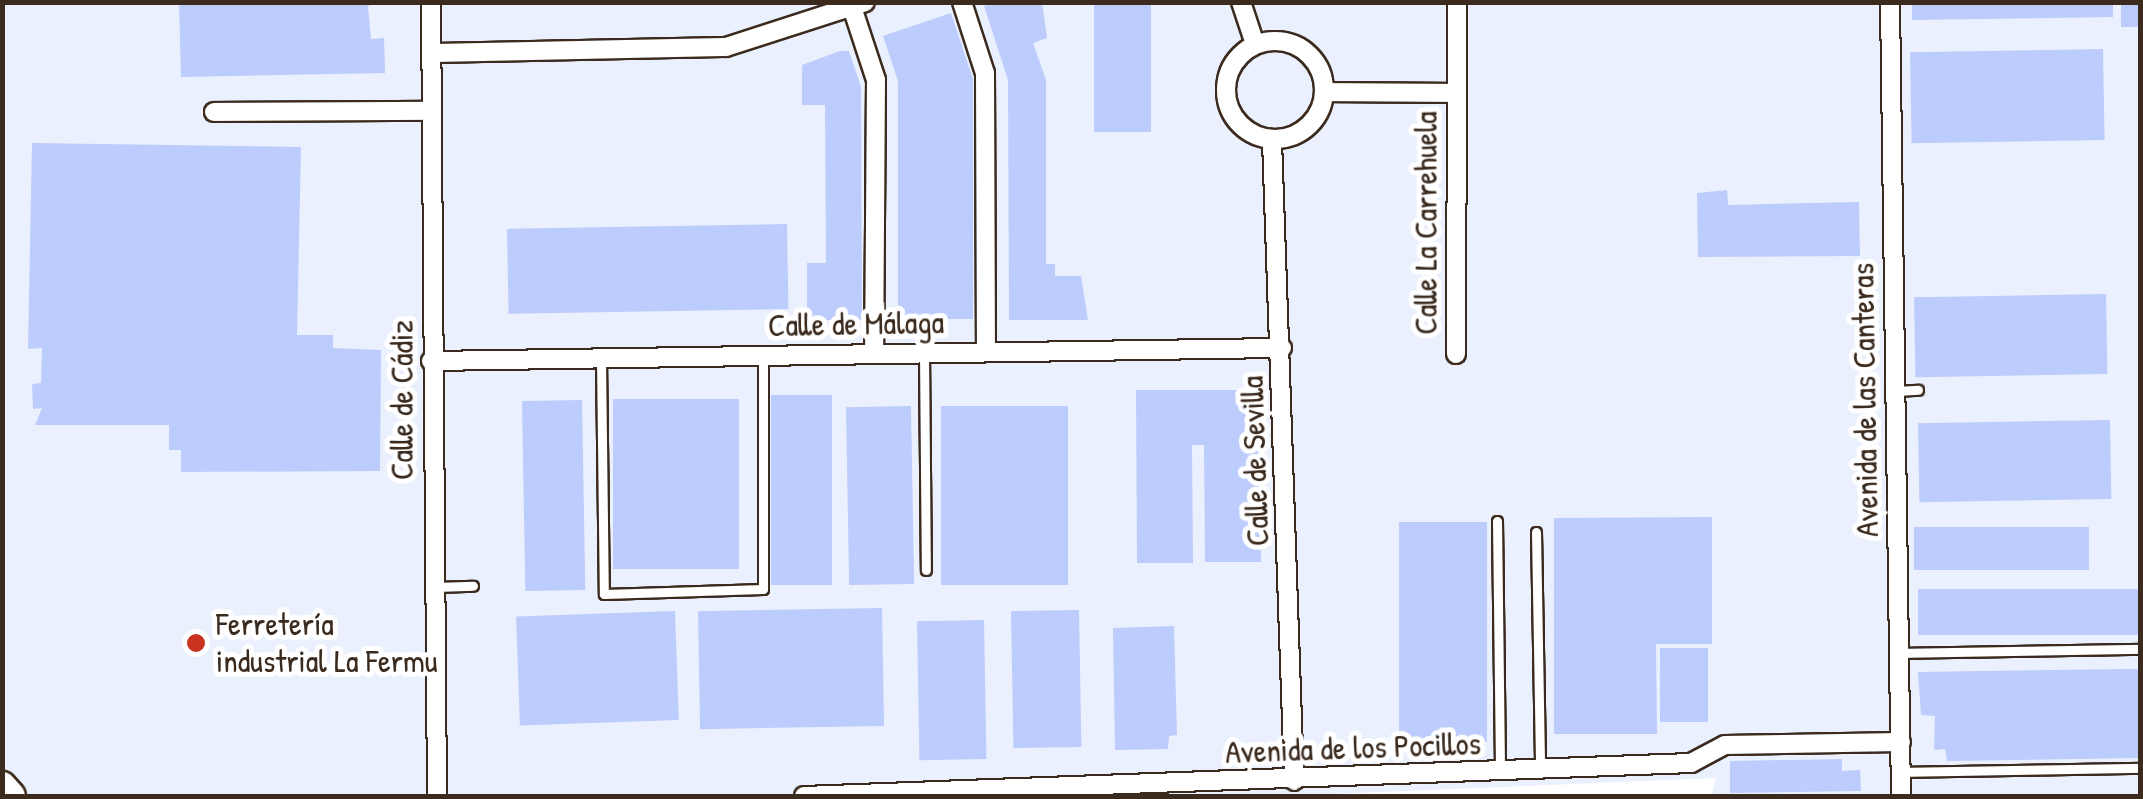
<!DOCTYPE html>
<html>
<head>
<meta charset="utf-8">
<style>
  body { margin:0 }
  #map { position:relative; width:2143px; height:799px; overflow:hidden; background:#fff; font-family:"Patrick Hand",sans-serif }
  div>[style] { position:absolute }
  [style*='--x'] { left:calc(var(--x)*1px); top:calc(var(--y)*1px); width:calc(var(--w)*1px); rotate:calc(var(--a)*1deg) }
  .built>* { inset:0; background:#ebf0fe }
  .building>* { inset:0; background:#bcccfc; transform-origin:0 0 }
  .roads { filter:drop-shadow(2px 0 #3b2a1e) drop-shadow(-2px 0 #3b2a1e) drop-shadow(0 2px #3b2a1e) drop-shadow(0 -2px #3b2a1e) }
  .lane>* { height:9px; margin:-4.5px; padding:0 4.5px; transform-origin:4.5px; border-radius:4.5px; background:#fff }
  .street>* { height:18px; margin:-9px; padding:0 9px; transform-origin:9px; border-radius:9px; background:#fff }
  .street>.ring { margin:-9px; padding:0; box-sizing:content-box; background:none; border:18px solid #fff; border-radius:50% }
  .primary>* { height:28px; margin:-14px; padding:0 14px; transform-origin:14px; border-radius:14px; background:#fff }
  .dots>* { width:28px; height:28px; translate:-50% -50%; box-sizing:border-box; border:5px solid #fff; border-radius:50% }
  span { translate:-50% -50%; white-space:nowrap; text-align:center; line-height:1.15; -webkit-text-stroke:10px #fff; paint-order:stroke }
  .street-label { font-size:32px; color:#3b2a1e }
  .poi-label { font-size:32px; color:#3b2a1e }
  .left { translate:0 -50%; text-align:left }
  .frame { position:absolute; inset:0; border:5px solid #3b2a1e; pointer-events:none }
</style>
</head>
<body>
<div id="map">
  <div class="built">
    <div style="clip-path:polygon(2px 3px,2140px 3px,2140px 796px,1711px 796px,1716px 778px,1284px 796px,3px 796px)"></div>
  </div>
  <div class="building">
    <div style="clip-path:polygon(179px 2px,378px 2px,368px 6px,371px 39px,384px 38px,385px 73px,181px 77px)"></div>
    <div style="clip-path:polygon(996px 2px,1042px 2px,1047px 38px,1033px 43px,1046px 80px,1046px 264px,1055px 264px,1055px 276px,1081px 276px,1088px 320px,1009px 320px,1008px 80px,984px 6px)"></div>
    <div style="left:1094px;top:2px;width:57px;height:130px"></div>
    <div style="clip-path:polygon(1912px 2px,2113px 2px,2113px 17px,1912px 20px)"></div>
    <div style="left:2121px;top:2px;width:19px;height:25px"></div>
    <div style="clip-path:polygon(951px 13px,973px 79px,973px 319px,898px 319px,898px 81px,883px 36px)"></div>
    <div style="left:2103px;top:49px;width:91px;height:193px;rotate:89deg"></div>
    <div style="clip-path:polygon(840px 51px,849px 51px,861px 87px,862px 320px,807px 320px,807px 263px,826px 263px,825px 105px,802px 105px,802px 65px)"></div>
    <div style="clip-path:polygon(32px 143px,301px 147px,297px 335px,333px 335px,333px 348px,381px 350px,380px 471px,181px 472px,181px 450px,169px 450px,169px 425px,35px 425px,42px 408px,33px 409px,32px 384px,41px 383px,42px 348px,28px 349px)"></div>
    <div style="clip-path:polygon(1727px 190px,1728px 205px,1859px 202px,1860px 256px,1698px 257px,1697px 193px)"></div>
    <div style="left:787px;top:224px;width:85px;height:280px;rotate:89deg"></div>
    <div style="left:2106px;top:294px;width:80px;height:192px;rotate:89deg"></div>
    <div style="clip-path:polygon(1136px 390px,1238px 390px,1253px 401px,1254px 444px,1260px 444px,1261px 562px,1205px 562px,1204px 445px,1192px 445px,1193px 563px,1137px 563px)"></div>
    <div style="left:771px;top:395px;width:61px;height:190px"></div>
    <div style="left:739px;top:399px;width:170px;height:126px;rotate:90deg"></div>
    <div style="left:582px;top:400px;width:190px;height:60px;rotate:89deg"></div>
    <div style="left:911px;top:406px;width:178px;height:65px;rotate:89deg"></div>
    <div style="left:941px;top:406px;width:127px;height:179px"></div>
    <div style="left:2110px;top:420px;width:79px;height:192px;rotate:89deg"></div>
    <div style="clip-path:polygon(1712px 517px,1712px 644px,1656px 644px,1657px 734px,1554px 734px,1554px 518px)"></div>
    <div style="left:1399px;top:522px;width:88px;height:220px"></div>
    <div style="left:2089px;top:527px;width:43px;height:175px;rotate:90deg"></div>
    <div style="left:2140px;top:589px;width:46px;height:222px;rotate:90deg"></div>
    <div style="left:882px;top:608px;width:118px;height:184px;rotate:89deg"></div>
    <div style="left:1079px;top:610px;width:137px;height:68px;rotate:89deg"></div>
    <div style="left:675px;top:611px;width:109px;height:159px;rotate:88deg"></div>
    <div style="left:984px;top:620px;width:139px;height:67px;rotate:89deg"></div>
    <div style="clip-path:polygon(1174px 626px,1177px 735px,1169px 736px,1168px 749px,1115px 750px,1113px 628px)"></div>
    <div style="left:1660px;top:648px;width:48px;height:74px"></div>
    <div style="clip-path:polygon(2128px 669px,2140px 669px,2140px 758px,1947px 761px,1945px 749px,1934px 750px,1935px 716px,1921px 715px,1918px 672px)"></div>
    <div style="clip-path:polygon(1842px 759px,1842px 771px,1860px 770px,1861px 791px,1730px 793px,1730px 761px)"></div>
  </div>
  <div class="roads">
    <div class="lane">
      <div style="--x:924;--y:353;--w:217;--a:89.5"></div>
      <div style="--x:601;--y:359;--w:235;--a:89.3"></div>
      <div style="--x:604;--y:594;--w:159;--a:-1.8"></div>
      <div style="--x:763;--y:589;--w:234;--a:-90"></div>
      <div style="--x:1896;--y:391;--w:22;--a:-3"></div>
      <div style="--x:1497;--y:521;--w:248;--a:89.3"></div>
      <div style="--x:1536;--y:532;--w:238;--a:89"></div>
      <div style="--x:436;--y:587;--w:37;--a:-2"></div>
      <div style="--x:1899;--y:653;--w:241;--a:-1"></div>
      <div style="--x:1901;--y:772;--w:239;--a:-1"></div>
    </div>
    <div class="street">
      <div style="--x:431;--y:2;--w:794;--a:89.57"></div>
      <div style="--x:962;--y:2;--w:75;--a:72.1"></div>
      <div style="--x:985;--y:73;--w:279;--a:89.8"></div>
      <div style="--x:1241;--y:2;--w:44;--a:71.6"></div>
      <div style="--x:1890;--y:2;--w:794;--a:89.21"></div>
      <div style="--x:852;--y:7;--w:77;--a:71.8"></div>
      <div style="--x:876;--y:80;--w:274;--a:90.4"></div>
      <div class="ring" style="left:1226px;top:41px;width:80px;height:80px"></div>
      <div style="--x:432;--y:53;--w:294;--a:-1.2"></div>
      <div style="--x:726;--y:47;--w:146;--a:-17.9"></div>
      <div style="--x:1325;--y:92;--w:130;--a:0.4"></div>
      <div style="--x:214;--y:112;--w:218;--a:-0.3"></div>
      <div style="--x:1272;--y:140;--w:641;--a:88.03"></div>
      <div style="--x:1456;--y:354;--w:352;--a:-89.8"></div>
      <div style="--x:431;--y:361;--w:851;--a:-0.88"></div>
      <div style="--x:804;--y:796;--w:888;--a:-2.13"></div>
      <div style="--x:1691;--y:763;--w:38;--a:-28"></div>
      <div style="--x:1725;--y:745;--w:176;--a:-1"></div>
    </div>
    <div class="primary">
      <div style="--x:2;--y:786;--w:13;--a:48"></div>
    </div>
  </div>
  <div class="dots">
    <div style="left:196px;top:643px;background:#c8321e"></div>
  </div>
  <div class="street-label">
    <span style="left:1426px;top:223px;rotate:-90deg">Calle La Carrehuela</span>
    <span style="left:856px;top:324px;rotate:-1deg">Calle de Málaga</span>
    <span style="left:402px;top:400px;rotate:-90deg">Calle de Cádiz</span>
    <span style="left:1865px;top:400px;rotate:-91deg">Avenida de las Canteras</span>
    <span style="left:1255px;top:461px;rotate:-92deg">Calle de Sevilla</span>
    <span style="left:1353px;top:748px;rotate:-2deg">Avenida de los Pocillos</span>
  </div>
  <div class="poi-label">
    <span class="left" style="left:216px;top:643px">Ferretería<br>industrial La Fermu</span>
  </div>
  <div class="frame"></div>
</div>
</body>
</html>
